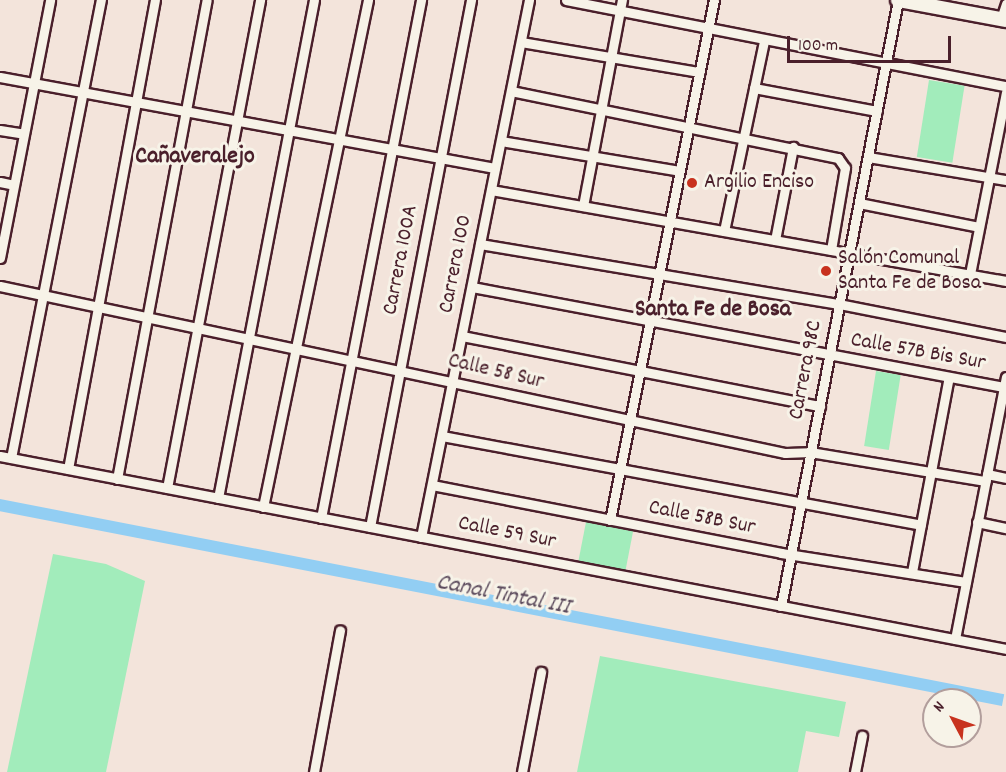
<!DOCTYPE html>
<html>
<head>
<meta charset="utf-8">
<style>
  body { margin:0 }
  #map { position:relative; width:1006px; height:772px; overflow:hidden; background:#f3e4db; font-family:Dekko,sans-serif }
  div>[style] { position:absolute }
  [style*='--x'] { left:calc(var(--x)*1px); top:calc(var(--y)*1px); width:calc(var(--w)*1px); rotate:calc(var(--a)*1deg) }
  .green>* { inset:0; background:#a2ecbb; transform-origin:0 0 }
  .water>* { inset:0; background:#92cef3; transform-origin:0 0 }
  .roads { filter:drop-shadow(2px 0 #4a1f2b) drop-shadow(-2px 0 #4a1f2b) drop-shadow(0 2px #4a1f2b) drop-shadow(0 -2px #4a1f2b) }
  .street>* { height:9px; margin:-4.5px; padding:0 4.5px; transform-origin:4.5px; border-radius:4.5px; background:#f7f3e8 }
  .secondary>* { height:14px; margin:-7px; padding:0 7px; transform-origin:7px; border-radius:7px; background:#f7f3e8 }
  .dots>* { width:16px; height:16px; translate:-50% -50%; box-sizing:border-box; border:3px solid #f7f3e8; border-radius:50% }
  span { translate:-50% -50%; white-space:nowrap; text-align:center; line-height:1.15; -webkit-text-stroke:6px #f7f3e8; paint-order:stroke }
  .poi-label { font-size:22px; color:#4a1f2b }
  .left { translate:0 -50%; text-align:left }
  .street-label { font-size:22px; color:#4a1f2b }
  .neighbourhood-label { font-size:24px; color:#4a1f2b; font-weight:700 }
  .water-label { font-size:24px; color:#5c4b5d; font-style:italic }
  .north { position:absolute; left:922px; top:688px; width:60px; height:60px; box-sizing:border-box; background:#f7f3e8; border:2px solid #b29e9c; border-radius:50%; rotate:311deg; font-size:16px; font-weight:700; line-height:24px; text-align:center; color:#4a1f2b }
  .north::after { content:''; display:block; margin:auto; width:21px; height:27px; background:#c8321e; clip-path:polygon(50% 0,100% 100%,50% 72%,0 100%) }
  .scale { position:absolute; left:787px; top:36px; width:164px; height:27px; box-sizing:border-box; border:3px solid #4a1f2b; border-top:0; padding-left:8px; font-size:18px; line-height:21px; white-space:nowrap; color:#4a1f2b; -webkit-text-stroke:4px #f7f3e8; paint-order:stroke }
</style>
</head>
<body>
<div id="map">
  <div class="green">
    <div style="left:929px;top:80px;width:36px;height:78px;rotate:9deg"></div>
    <div style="left:876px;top:371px;width:25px;height:76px;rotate:9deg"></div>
    <div style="left:586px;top:522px;width:48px;height:40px;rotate:11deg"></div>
    <div style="clip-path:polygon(53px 554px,106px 564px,145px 581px,106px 772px,7px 772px)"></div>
    <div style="clip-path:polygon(600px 656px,846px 702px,839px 737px,806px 731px,798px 772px,577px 772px)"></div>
  </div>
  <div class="water">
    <div style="left:0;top:499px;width:1023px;height:12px;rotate:11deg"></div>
  </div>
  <div class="roads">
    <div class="street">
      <div style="--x:566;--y:0;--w:448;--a:11.1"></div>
      <div style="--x:1001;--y:19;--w:16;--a:-72"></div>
      <div style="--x:521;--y:42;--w:181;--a:9.6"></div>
      <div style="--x:0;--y:77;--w:503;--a:10.42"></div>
      <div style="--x:754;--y:88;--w:125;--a:10.6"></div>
      <div style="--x:511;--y:91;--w:334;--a:11.6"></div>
      <div style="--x:838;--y:158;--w:12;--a:55"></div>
      <div style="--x:845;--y:168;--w:83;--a:99.7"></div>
      <div style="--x:0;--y:130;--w:24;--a:9"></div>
      <div style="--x:501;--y:141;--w:181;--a:9.5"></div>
      <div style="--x:868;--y:157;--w:140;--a:9.5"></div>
      <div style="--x:0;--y:182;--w:14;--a:12"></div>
      <div style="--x:491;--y:190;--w:523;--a:10.02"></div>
      <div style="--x:859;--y:203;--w:122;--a:11.3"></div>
      <div style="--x:583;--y:206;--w:210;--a:-79.3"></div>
      <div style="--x:724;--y:231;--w:194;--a:-78.1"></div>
      <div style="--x:775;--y:240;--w:95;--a:-79"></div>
      <div style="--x:480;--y:244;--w:364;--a:9.5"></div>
      <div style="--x:839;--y:304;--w:170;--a:11.2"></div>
      <div style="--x:0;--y:258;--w:263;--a:-79"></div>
      <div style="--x:970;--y:274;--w:185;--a:-78.8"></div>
      <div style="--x:0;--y:286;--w:803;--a:12.01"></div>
      <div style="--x:785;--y:453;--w:25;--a:-2"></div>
      <div style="--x:810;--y:452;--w:178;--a:9.4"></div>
      <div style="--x:472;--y:287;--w:541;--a:10.65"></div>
      <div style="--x:462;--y:336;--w:365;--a:11.1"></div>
      <div style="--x:442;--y:436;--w:487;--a:10.5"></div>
      <div style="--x:0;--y:456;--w:1024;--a:10.86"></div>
      <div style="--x:11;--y:458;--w:467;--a:-78.9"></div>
      <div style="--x:68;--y:469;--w:477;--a:-79.5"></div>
      <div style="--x:987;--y:474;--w:19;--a:12"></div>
      <div style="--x:117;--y:479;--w:487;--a:-79.4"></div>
      <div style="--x:432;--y:485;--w:356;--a:11"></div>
      <div style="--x:781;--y:553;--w:187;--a:8.9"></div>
      <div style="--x:167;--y:488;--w:497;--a:-79.2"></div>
      <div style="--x:218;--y:498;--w:507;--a:-79.09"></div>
      <div style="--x:263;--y:507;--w:518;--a:-78.3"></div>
      <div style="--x:321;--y:518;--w:528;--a:-79.07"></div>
      <div style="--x:610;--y:520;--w:530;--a:-78.69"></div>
      <div style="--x:977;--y:522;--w:30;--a:12"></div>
      <div style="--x:370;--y:527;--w:537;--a:-79.15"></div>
      <div style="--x:421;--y:537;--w:548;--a:-78.63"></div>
      <div style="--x:912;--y:572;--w:198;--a:-79.3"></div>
      <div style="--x:781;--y:606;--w:617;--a:-79.07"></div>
      <div style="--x:955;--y:639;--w:267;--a:-79"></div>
      <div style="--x:314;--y:772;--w:144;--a:-79.6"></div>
      <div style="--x:522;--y:772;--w:102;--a:-79.2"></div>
      <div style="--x:855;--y:772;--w:37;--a:-79"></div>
    </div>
    <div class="secondary">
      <div style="--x:898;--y:0;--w:110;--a:10.5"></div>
    </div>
  </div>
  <div class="dots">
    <div style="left:692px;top:183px;background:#c8321e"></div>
    <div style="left:826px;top:271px;background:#c8321e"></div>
  </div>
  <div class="poi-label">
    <span class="left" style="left:704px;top:183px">Argilio Enciso</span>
    <span class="left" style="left:838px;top:271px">Salón Comunal<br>Santa Fe de Bosa</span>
  </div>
  <div class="street-label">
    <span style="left:401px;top:260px;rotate:-79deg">Carrera 100A</span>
    <span style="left:456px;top:264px;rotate:-79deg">Carrera 100</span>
    <span style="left:918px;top:352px;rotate:10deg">Calle 57B Bis Sur</span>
    <span style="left:806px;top:370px;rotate:-79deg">Carrera 98C</span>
    <span style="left:496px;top:372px;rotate:13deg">Calle 58 Sur</span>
    <span style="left:702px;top:518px;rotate:11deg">Calle 58B Sur</span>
    <span style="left:507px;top:533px;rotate:11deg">Calle 59 Sur</span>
  </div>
  <div class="neighbourhood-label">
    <span style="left:195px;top:158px">Cañaveralejo</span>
    <span style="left:713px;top:311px">Santa Fe de Bosa</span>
  </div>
  <div class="water-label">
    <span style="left:503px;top:596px;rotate:11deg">Canal Tintal III</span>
  </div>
  <div class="north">N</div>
  <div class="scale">100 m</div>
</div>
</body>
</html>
